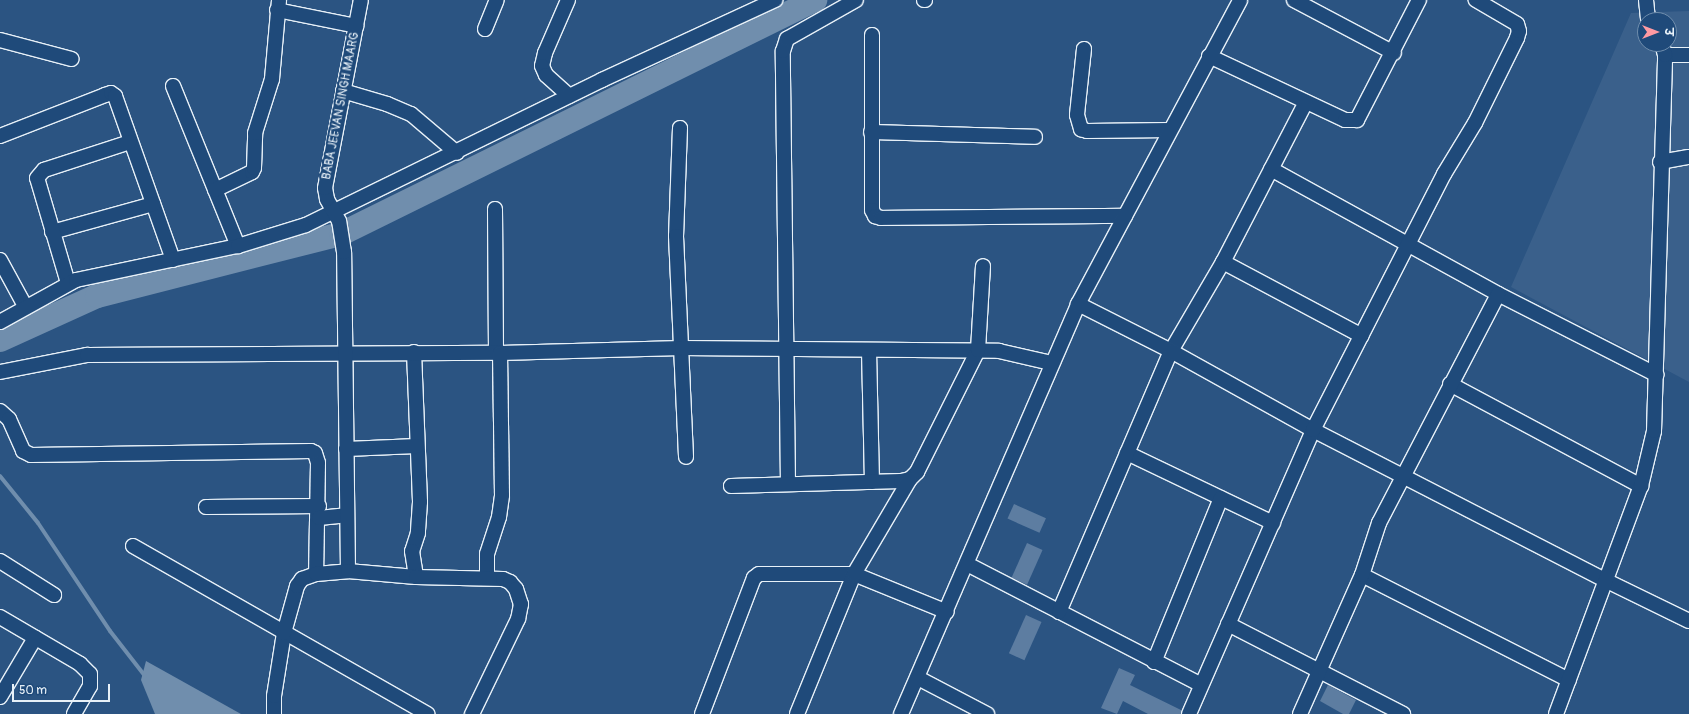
<!DOCTYPE html>
<html>
<head>
<meta charset="utf-8">
<style>
  body { margin:0 }
  #map { position:relative; width:1689px; height:714px; overflow:hidden; background:#2b5482; font-family:Pangolin,"Playpen Sans Deva",sans-serif }
  div>[style] { position:absolute }
  [style*='--x'] { left:calc(var(--x)*1px); top:calc(var(--y)*1px); width:calc(var(--w)*1px); rotate:calc(var(--a)*1deg) }
  .built>* { inset:0; background:#3a608b }
  .water>* { inset:0; background:#708ead }
  .stream>* { height:4px; margin:-2px; padding:0 2px; transform-origin:2px; border-radius:2px; background:#708ead }
  .river>* { height:24px; margin:-12px; padding:0 12px; transform-origin:12px; border-radius:12px; background:#708ead }
  .building>* { inset:0; background:#5d7da1; transform-origin:0 0 }
  .roads { filter:drop-shadow(1px 0 #e8f1f8) drop-shadow(-1px 0 #e8f1f8) drop-shadow(0 1px #e8f1f8) drop-shadow(0 -1px #e8f1f8) }
  .minor>* { height:14px; margin:-7px; padding:0 7px; transform-origin:7px; border-radius:7px; background:#1f4a7a }
  span { translate:-50% -50%; white-space:nowrap; text-align:center; line-height:1.15; -webkit-text-stroke:4px #1f4a7a; paint-order:stroke }
  .street-label { font-size:12px; color:#e8f1f8 }
  .north { position:absolute; left:1637px; top:12px; width:40px; height:40px; box-sizing:border-box; background:#1f4a7a; border:1px solid #6f8dac; border-radius:50%; rotate:90deg; font-size:11px; font-weight:700; line-height:16px; text-align:center; color:#e8f1f8 }
  .north::after { content:''; display:block; margin:auto; width:14px; height:18px; background:#ff9aa2; clip-path:polygon(50% 0,100% 100%,50% 72%,0 100%) }
  .scale { position:absolute; left:12px; top:684px; width:98px; height:18px; box-sizing:border-box; border:2px solid #e8f1f8; border-top:0; padding-left:5px; font-size:12px; line-height:14px; white-space:nowrap; color:#e8f1f8; -webkit-text-stroke:3px #1f4a7a; paint-order:stroke }
</style>
</head>
<body>
<div id="map">
  <div class="built">
    <div style="clip-path:polygon(evenodd,1689px 11px,1689px 382px,1511px 287px,1631px 13px,1689px 11px,1645px 20px,1669px 20px,1669px 44px,1645px 44px,1645px 20px)"></div>
  </div>
  <div class="water">
    <div style="clip-path:polygon(146px 661px,241px 714px,155px 714px,141px 680px)"></div>
  </div>
  <div class="stream">
    <div style="--x:0;--y:476;--w:60;--a:51"></div>
    <div style="--x:38;--y:523;--w:130;--a:56.3"></div>
    <div style="--x:110;--y:631;--w:57;--a:52.1"></div>
  </div>
  <div class="river">
    <div style="--x:0;--y:340;--w:107;--a:-24.4"></div>
    <div style="--x:97;--y:296;--w:252;--a:-14.3"></div>
    <div style="--x:341;--y:234;--w:529;--a:-26.27"></div>
  </div>
  <div class="building">
    <div style="left:1014px;top:504px;width:35px;height:16px;rotate:24deg"></div>
    <div style="left:1027px;top:543px;width:17px;height:38px;rotate:24deg"></div>
    <div style="left:1026px;top:615px;width:17px;height:42px;rotate:24deg"></div>
    <div style="clip-path:polygon(1119px 668px,1135px 675px,1130px 685px,1181px 710px,1181px 714px,1148px 714px,1123px 701px,1117px 714px,1101px 708px)"></div>
    <div style="clip-path:polygon(1328px 685px,1356px 700px,1349px 714px,1343px 714px,1320px 701px)"></div>
  </div>
  <div class="roads">
    <div class="minor">
      <div style="--x:568;--y:0;--w:58;--a:113.5"></div>
      <div style="--x:545;--y:53;--w:13;--a:103"></div>
      <div style="--x:542;--y:66;--w:10;--a:66"></div>
      <div style="--x:546;--y:75;--w:31;--a:42"></div>
      <div style="--x:924;--y:0;--w:1;--a:0"></div>
      <div style="--x:1294;--y:0;--w:113;--a:27.9"></div>
      <div style="--x:1646;--y:0;--w:20;--a:84"></div>
      <div style="--x:277;--y:10;--w:81;--a:11.4"></div>
      <div style="--x:485;--y:29;--w:31;--a:-68"></div>
      <div style="--x:872;--y:35;--w:175;--a:90"></div>
      <div style="--x:872;--y:210;--w:7;--a:63"></div>
      <div style="--x:875;--y:216;--w:6;--a:18"></div>
      <div style="--x:881;--y:218;--w:244;--a:-0.5"></div>
      <div style="--x:0;--y:40;--w:74;--a:14.8"></div>
      <div style="--x:1084;--y:49;--w:66;--a:96.1"></div>
      <div style="--x:1077;--y:115;--w:15;--a:74"></div>
      <div style="--x:1081;--y:129;--w:6;--a:18"></div>
      <div style="--x:1087;--y:131;--w:83;--a:-0.7"></div>
      <div style="--x:1665;--y:55;--w:24;--a:0"></div>
      <div style="--x:1209;--y:56;--w:150;--a:25.2"></div>
      <div style="--x:1345;--y:120;--w:12;--a:0"></div>
      <div style="--x:1357;--y:120;--w:135;--a:-62.7"></div>
      <div style="--x:173;--y:86;--w:173;--a:67.9"></div>
      <div style="--x:343;--y:91;--w:46;--a:16.5"></div>
      <div style="--x:387;--y:104;--w:26;--a:23"></div>
      <div style="--x:411;--y:114;--w:60;--a:40.3"></div>
      <div style="--x:680;--y:128;--w:108;--a:92.1"></div>
      <div style="--x:676;--y:236;--w:221;--a:87.4"></div>
      <div style="--x:871;--y:132;--w:164;--a:1.7"></div>
      <div style="--x:0;--y:136;--w:113;--a:-21.3"></div>
      <div style="--x:105;--y:95;--w:6;--a:-18"></div>
      <div style="--x:111;--y:93;--w:5;--a:37"></div>
      <div style="--x:115;--y:96;--w:174;--a:70.5"></div>
      <div style="--x:1660;--y:162;--w:29;--a:-10"></div>
      <div style="--x:1271;--y:169;--w:259;--a:28.8"></div>
      <div style="--x:1498;--y:294;--w:178;--a:27"></div>
      <div style="--x:215;--y:190;--w:41;--a:-25.9"></div>
      <div style="--x:252;--y:172;--w:4;--a:-63"></div>
      <div style="--x:254;--y:168;--w:35;--a:-88"></div>
      <div style="--x:255;--y:133;--w:57;--a:-72.5"></div>
      <div style="--x:272;--y:79;--w:79;--a:-84.9"></div>
      <div style="--x:495;--y:209;--w:144;--a:89.6"></div>
      <div style="--x:52;--y:232;--w:105;--a:-15.5"></div>
      <div style="--x:0;--y:260;--w:52;--a:61.5"></div>
      <div style="--x:1223;--y:262;--w:157;--a:28"></div>
      <div style="--x:68;--y:283;--w:109;--a:-106.4"></div>
      <div style="--x:37;--y:178;--w:11;--a:-49"></div>
      <div style="--x:44;--y:170;--w:90;--a:-18"></div>
      <div style="--x:1078;--y:304;--w:344;--a:-61.9"></div>
      <div style="--x:0;--y:322;--w:87;--a:-28.9"></div>
      <div style="--x:76;--y:280;--w:166;--a:-11.9"></div>
      <div style="--x:238;--y:246;--w:71;--a:-17.2"></div>
      <div style="--x:306;--y:225;--w:330;--a:-26.1"></div>
      <div style="--x:602;--y:80;--w:191;--a:-24.8"></div>
      <div style="--x:869;--y:350;--w:132;--a:88.7"></div>
      <div style="--x:414;--y:352;--w:150;--a:87.7"></div>
      <div style="--x:420;--y:502;--w:31;--a:94"></div>
      <div style="--x:418;--y:533;--w:19;--a:108"></div>
      <div style="--x:412;--y:551;--w:26;--a:81"></div>
      <div style="--x:0;--y:372;--w:89;--a:-11.1"></div>
      <div style="--x:87;--y:355;--w:413;--a:-0.3"></div>
      <div style="--x:500;--y:353;--w:182;--a:-1.6"></div>
      <div style="--x:682;--y:348;--w:317;--a:0.5"></div>
      <div style="--x:999;--y:351;--w:53;--a:13"></div>
      <div style="--x:1450;--y:384;--w:217;--a:28.1"></div>
      <div style="--x:0;--y:411;--w:12;--a:42"></div>
      <div style="--x:9;--y:419;--w:35;--a:66"></div>
      <div style="--x:23;--y:451;--w:9;--a:27"></div>
      <div style="--x:31;--y:455;--w:280;--a:-0.8"></div>
      <div style="--x:311;--y:451;--w:4;--a:27"></div>
      <div style="--x:315;--y:453;--w:10;--a:73"></div>
      <div style="--x:318;--y:463;--w:111;--a:91"></div>
      <div style="--x:346;--y:449;--w:71;--a:-2.4"></div>
      <div style="--x:1127;--y:453;--w:162;--a:25.6"></div>
      <div style="--x:788;--y:484;--w:433;--a:-90.7"></div>
      <div style="--x:783;--y:51;--w:13;--a:-72"></div>
      <div style="--x:787;--y:39;--w:79;--a:-29.5"></div>
      <div style="--x:731;--y:486;--w:170;--a:-1.7"></div>
      <div style="--x:901;--y:481;--w:9;--a:-13"></div>
      <div style="--x:910;--y:479;--w:10;--a:-45"></div>
      <div style="--x:917;--y:472;--w:136;--a:-63.4"></div>
      <div style="--x:978;--y:350;--w:84;--a:-86.6"></div>
      <div style="--x:206;--y:507;--w:113;--a:-0.5"></div>
      <div style="--x:319;--y:518;--w:27;--a:-6"></div>
      <div style="--x:133;--y:546;--w:339;--a:29.7"></div>
      <div style="--x:0;--y:561;--w:64;--a:32.2"></div>
      <div style="--x:967;--y:564;--w:263;--a:27.3"></div>
      <div style="--x:348;--y:571;--w:319;--a:-90.7"></div>
      <div style="--x:344;--y:252;--w:31;--a:-99"></div>
      <div style="--x:339;--y:221;--w:25;--a:-119"></div>
      <div style="--x:327;--y:199;--w:11;--a:-100"></div>
      <div style="--x:325;--y:188;--w:191;--a:-79.2"></div>
      <div style="--x:1362;--y:575;--w:232;--a:26.9"></div>
      <div style="--x:487;--y:578;--w:24;--a:-90"></div>
      <div style="--x:487;--y:554;--w:39;--a:-72"></div>
      <div style="--x:499;--y:517;--w:22;--a:-82"></div>
      <div style="--x:502;--y:495;--w:142;--a:-90.8"></div>
      <div style="--x:1059;--y:612;--w:284;--a:-66.8"></div>
      <div style="--x:1171;--y:351;--w:103;--a:-59.7"></div>
      <div style="--x:1223;--y:262;--w:180;--a:-62.6"></div>
      <div style="--x:0;--y:617;--w:93;--a:30.4"></div>
      <div style="--x:80;--y:664;--w:14;--a:45"></div>
      <div style="--x:90;--y:674;--w:12;--a:90"></div>
      <div style="--x:90;--y:686;--w:32;--a:120"></div>
      <div style="--x:1228;--y:624;--w:197;--a:27.2"></div>
      <div style="--x:1154;--y:662;--w:177;--a:-67.8"></div>
      <div style="--x:918;--y:678;--w:78;--a:27.6"></div>
      <div style="--x:0;--y:697;--w:69;--a:-59.3"></div>
      <div style="--x:274;--y:714;--w:18;--a:-90"></div>
      <div style="--x:274;--y:696;--w:64;--a:-81"></div>
      <div style="--x:284;--y:633;--w:49;--a:-74.5"></div>
      <div style="--x:297;--y:586;--w:9;--a:-54"></div>
      <div style="--x:302;--y:579;--w:15;--a:-20"></div>
      <div style="--x:316;--y:574;--w:32;--a:-5"></div>
      <div style="--x:348;--y:571;--w:68;--a:5"></div>
      <div style="--x:416;--y:577;--w:87;--a:1.3"></div>
      <div style="--x:503;--y:579;--w:8;--a:23"></div>
      <div style="--x:510;--y:582;--w:9;--a:49"></div>
      <div style="--x:516;--y:589;--w:16;--a:72"></div>
      <div style="--x:521;--y:604;--w:15;--a:101"></div>
      <div style="--x:518;--y:619;--w:106;--a:115.8"></div>
      <div style="--x:702;--y:714;--w:146;--a:-69.1"></div>
      <div style="--x:754;--y:578;--w:6;--a:-39"></div>
      <div style="--x:759;--y:574;--w:95;--a:0"></div>
      <div style="--x:854;--y:574;--w:100;--a:22.2"></div>
      <div style="--x:797;--y:714;--w:151;--a:-67.8"></div>
      <div style="--x:854;--y:574;--w:110;--a:-59.5"></div>
      <div style="--x:901;--y:714;--w:447;--a:-66.6"></div>
      <div style="--x:1078;--y:304;--w:104;--a:26.8"></div>
      <div style="--x:1171;--y:351;--w:162;--a:29.1"></div>
      <div style="--x:1313;--y:430;--w:331;--a:27.2"></div>
      <div style="--x:1607;--y:581;--w:91;--a:26"></div>
      <div style="--x:1189;--y:714;--w:310;--a:-66.4"></div>
      <div style="--x:1313;--y:430;--w:288;--a:-62.9"></div>
      <div style="--x:1444;--y:174;--w:60;--a:-58.7"></div>
      <div style="--x:1475;--y:123;--w:95;--a:-63.7"></div>
      <div style="--x:1517;--y:38;--w:7;--a:-74"></div>
      <div style="--x:1519;--y:31;--w:7;--a:-106"></div>
      <div style="--x:1517;--y:24;--w:48;--a:-149.7"></div>
      <div style="--x:1300;--y:714;--w:152;--a:-66"></div>
      <div style="--x:1362;--y:575;--w:55;--a:-71.9"></div>
      <div style="--x:1379;--y:523;--w:258;--a:-62.5"></div>
      <div style="--x:1556;--y:714;--w:243;--a:-69.6"></div>
      <div style="--x:1641;--y:486;--w:57;--a:-76.7"></div>
      <div style="--x:1654;--y:431;--w:376;--a:-88.3"></div>
      <div style="--x:1665;--y:55;--w:11;--a:-105"></div>
    </div>
  </div>
  <div class="street-label">
    <span style="left:341px;top:106px;rotate:-79deg">BABA JEEVAN SINGH MAARG</span>
  </div>
  <div class="north">उ</div>
  <div class="scale">50 m</div>
</div>
</body>
</html>
